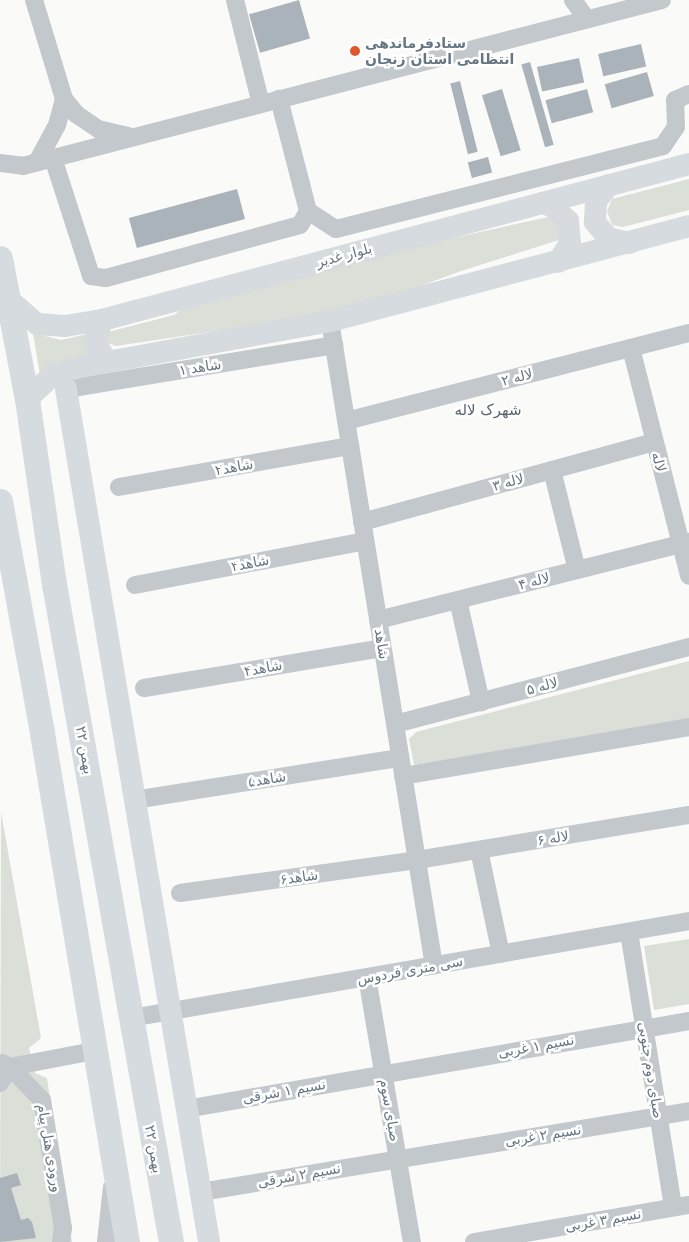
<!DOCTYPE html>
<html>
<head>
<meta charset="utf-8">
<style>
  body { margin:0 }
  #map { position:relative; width:689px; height:1242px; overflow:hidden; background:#fafaf8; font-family:"DejaVu Sans","Noto Naskh Arabic",sans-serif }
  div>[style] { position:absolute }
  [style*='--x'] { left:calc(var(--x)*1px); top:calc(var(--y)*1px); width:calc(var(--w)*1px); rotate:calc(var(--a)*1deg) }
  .green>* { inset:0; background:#dadfd7 }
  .building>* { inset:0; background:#aab3b9; transform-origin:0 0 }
  .minor>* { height:18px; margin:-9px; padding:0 9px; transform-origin:9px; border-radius:9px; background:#c3c8cc }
  .major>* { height:22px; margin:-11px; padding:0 11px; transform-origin:11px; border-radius:11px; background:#d6dbdf }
  .highway>* { height:25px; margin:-12.5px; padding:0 12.5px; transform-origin:12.5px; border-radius:12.5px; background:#d6dbdf }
  .dots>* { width:14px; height:14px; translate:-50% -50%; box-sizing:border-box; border:2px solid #fff; border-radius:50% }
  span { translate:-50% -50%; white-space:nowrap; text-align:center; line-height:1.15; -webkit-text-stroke:5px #fff; paint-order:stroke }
  .poi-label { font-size:14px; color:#657683; font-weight:700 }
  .left { translate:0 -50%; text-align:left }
  .street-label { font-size:14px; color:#657683 }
  .neighbourhood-label { font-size:15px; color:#57646e }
</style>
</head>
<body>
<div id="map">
  <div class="green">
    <div style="clip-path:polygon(689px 179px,689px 210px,623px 227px,612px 225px,607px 211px,612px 199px)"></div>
    <div style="clip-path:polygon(553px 216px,563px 222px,559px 240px,461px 271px,355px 310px,116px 346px,105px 342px,108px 332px,174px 315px,182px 309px,416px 246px)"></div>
    <div style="clip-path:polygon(33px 333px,61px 340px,92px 333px,93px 355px,54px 363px,40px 375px)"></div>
    <div style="clip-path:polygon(689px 661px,689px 721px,414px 765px,409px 739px,416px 732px)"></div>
    <div style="clip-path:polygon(1px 812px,41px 1038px,29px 1048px,35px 1073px,47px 1078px,72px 1242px,0 1242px)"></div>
    <div style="clip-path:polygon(689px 939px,689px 1004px,654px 1010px,644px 946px)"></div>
  </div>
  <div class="building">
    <div style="left:299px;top:0;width:40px;height:52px;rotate:74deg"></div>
    <div style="left:641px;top:44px;width:23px;height:44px;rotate:77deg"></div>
    <div style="left:579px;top:58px;width:25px;height:43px;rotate:78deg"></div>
    <div style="left:530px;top:62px;width:86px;height:9px;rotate:74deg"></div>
    <div style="left:647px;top:72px;width:25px;height:44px;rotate:74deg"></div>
    <div style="left:460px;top:81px;width:73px;height:10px;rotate:76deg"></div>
    <div style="left:502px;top:89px;width:64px;height:21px;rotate:73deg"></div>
    <div style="left:587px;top:89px;width:24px;height:43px;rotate:75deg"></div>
    <div style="left:488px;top:157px;width:16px;height:21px;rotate:75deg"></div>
    <div style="left:237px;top:189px;width:31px;height:112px;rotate:75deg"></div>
    <div style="clip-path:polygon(17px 1173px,21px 1185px,11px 1188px,21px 1220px,28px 1218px,32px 1222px,36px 1238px,0 1242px,0 1178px)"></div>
  </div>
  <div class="minor">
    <div style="--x:34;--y:0;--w:103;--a:73.1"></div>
    <div style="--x:64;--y:99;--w:27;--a:105"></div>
    <div style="--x:57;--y:125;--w:42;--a:118.4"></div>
    <div style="--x:235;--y:0;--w:107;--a:76"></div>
    <div style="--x:573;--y:0;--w:24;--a:54"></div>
    <div style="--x:64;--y:99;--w:19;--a:51"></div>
    <div style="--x:76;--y:114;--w:27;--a:34"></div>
    <div style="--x:98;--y:129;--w:31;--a:13"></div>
    <div style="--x:53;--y:158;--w:124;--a:72.1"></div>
    <div style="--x:91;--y:276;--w:15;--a:8"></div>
    <div style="--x:106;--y:278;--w:201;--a:-15.3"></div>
    <div style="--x:300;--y:225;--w:16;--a:-60"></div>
    <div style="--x:308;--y:211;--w:116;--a:-104.5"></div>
    <div style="--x:0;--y:163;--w:23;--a:7"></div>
    <div style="--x:23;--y:166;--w:660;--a:-14.56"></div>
    <div style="--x:308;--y:211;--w:33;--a:33"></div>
    <div style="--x:336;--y:229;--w:337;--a:-14.2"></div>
    <div style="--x:663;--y:146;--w:23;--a:-56"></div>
    <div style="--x:676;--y:127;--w:27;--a:-92"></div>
    <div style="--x:675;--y:100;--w:15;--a:-23"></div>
    <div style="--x:330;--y:321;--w:653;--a:80.84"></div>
    <div style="--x:631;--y:348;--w:235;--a:75.7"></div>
    <div style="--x:66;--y:389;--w:272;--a:-9.3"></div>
    <div style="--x:346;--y:421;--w:354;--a:-14.4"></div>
    <div style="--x:552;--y:470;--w:103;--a:76"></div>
    <div style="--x:119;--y:487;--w:235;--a:-10.1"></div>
    <div style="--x:362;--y:522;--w:303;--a:-15.3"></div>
    <div style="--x:135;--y:585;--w:234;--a:-10.8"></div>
    <div style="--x:458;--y:600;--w:105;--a:77.3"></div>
    <div style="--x:378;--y:620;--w:321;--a:-14.1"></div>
    <div style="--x:144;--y:688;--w:241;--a:-9.5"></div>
    <div style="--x:395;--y:724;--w:304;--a:-14.7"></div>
    <div style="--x:403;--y:776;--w:290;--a:-9.7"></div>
    <div style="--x:134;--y:800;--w:269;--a:-9"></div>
    <div style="--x:479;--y:850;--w:106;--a:78.1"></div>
    <div style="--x:180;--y:893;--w:239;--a:-7.9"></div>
    <div style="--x:417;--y:860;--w:276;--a:-9.4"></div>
    <div style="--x:629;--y:932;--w:278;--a:80.9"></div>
    <div style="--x:367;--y:977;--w:269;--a:80.4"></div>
    <div style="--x:131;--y:1018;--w:566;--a:-9.86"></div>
    <div style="--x:2;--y:1063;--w:9;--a:27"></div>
    <div style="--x:10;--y:1067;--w:86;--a:-10.8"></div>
    <div style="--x:10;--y:1067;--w:46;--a:45.9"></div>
    <div style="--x:42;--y:1100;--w:130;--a:80.7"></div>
    <div style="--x:63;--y:1228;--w:14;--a:98"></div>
    <div style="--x:0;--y:1083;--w:19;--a:-58"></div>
    <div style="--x:186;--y:1109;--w:511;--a:-9.92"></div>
    <div style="--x:201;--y:1192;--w:495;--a:-9.4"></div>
    <div style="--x:106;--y:1242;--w:55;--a:-83.8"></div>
    <div style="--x:474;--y:1242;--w:218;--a:-9.8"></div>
  </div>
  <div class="major">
    <div style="--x:609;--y:185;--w:21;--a:129"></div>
    <div style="--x:596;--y:201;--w:21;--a:93"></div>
    <div style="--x:595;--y:222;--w:21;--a:51"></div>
    <div style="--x:608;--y:238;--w:22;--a:13"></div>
    <div style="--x:542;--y:203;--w:10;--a:17"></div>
    <div style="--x:552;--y:206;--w:22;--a:43"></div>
    <div style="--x:568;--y:221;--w:22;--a:85"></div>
    <div style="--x:570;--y:243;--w:22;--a:122"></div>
    <div style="--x:7;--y:298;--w:40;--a:41"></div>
    <div style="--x:37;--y:324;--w:28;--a:4"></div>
    <div style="--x:65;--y:326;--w:37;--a:-9"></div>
    <div style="--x:102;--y:320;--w:607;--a:-14.88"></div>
    <div style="--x:102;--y:320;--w:24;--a:107"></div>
    <div style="--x:95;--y:343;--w:23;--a:56"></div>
    <div style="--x:66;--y:389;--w:865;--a:80.48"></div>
    <div style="--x:27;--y:399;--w:35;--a:-43"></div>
    <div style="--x:53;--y:375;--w:28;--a:-17"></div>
    <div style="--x:80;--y:367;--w:254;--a:-10.4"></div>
    <div style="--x:330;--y:321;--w:371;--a:-14.8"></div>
  </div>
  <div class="highway">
    <div style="--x:0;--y:258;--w:144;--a:79.2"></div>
    <div style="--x:27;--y:399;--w:187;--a:81.7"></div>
    <div style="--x:54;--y:584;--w:668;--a:79.92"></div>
    <div style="--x:0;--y:501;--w:236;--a:79.7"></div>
    <div style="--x:42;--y:733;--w:516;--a:80.52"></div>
  </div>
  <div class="dots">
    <div style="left:355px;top:51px;background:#e4572e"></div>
  </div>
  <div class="poi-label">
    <span class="left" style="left:365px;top:51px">ستادفرماندهی<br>انتظامی استان زنجان</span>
  </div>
  <div class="street-label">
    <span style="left:344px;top:255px;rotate:-15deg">بلوار غدیر</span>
    <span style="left:200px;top:367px;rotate:-9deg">شاهد ۱</span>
    <span style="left:517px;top:377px;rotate:-14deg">لاله ۲</span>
    <span style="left:659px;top:462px;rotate:76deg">لاله</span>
    <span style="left:234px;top:467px;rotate:-10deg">شاهد۲</span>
    <span style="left:508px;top:482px;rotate:-15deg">لاله ۳</span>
    <span style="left:250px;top:563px;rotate:-11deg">شاهد۳</span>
    <span style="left:534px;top:581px;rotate:-14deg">لاله ۴</span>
    <span style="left:382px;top:644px;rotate:81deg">شاهد</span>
    <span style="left:263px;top:668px;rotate:-10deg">شاهد۴</span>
    <span style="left:542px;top:686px;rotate:-15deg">لاله ۵</span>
    <span style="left:85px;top:750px;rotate:80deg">۲۲ بهمن</span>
    <span style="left:267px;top:779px;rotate:-9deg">شاهد۵</span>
    <span style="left:553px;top:838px;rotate:-9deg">لاله ۶</span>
    <span style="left:299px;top:877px;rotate:-8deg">شاهد۶</span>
    <span style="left:410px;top:970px;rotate:-10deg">سی متری فردوس</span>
    <span style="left:536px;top:1046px;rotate:-10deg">نسیم ۱ غربی</span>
    <span style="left:651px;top:1070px;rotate:81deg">صبای دوم جنوبی</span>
    <span style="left:284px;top:1091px;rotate:-10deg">نسیم ۱ شرقی</span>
    <span style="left:390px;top:1110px;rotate:80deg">صبای سوم</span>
    <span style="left:543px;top:1135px;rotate:-9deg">نسیم ۲ غربی</span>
    <span style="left:50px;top:1148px;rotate:80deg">ورودی هتل پیام</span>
    <span style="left:154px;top:1149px;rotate:80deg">۲۲ بهمن</span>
    <span style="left:299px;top:1175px;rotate:-10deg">نسیم ۲ شرقی</span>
    <span style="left:603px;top:1220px;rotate:-10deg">نسیم ۳ غربی</span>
  </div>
  <div class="neighbourhood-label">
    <span style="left:488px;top:411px">شهرک لاله</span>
  </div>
</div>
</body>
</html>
